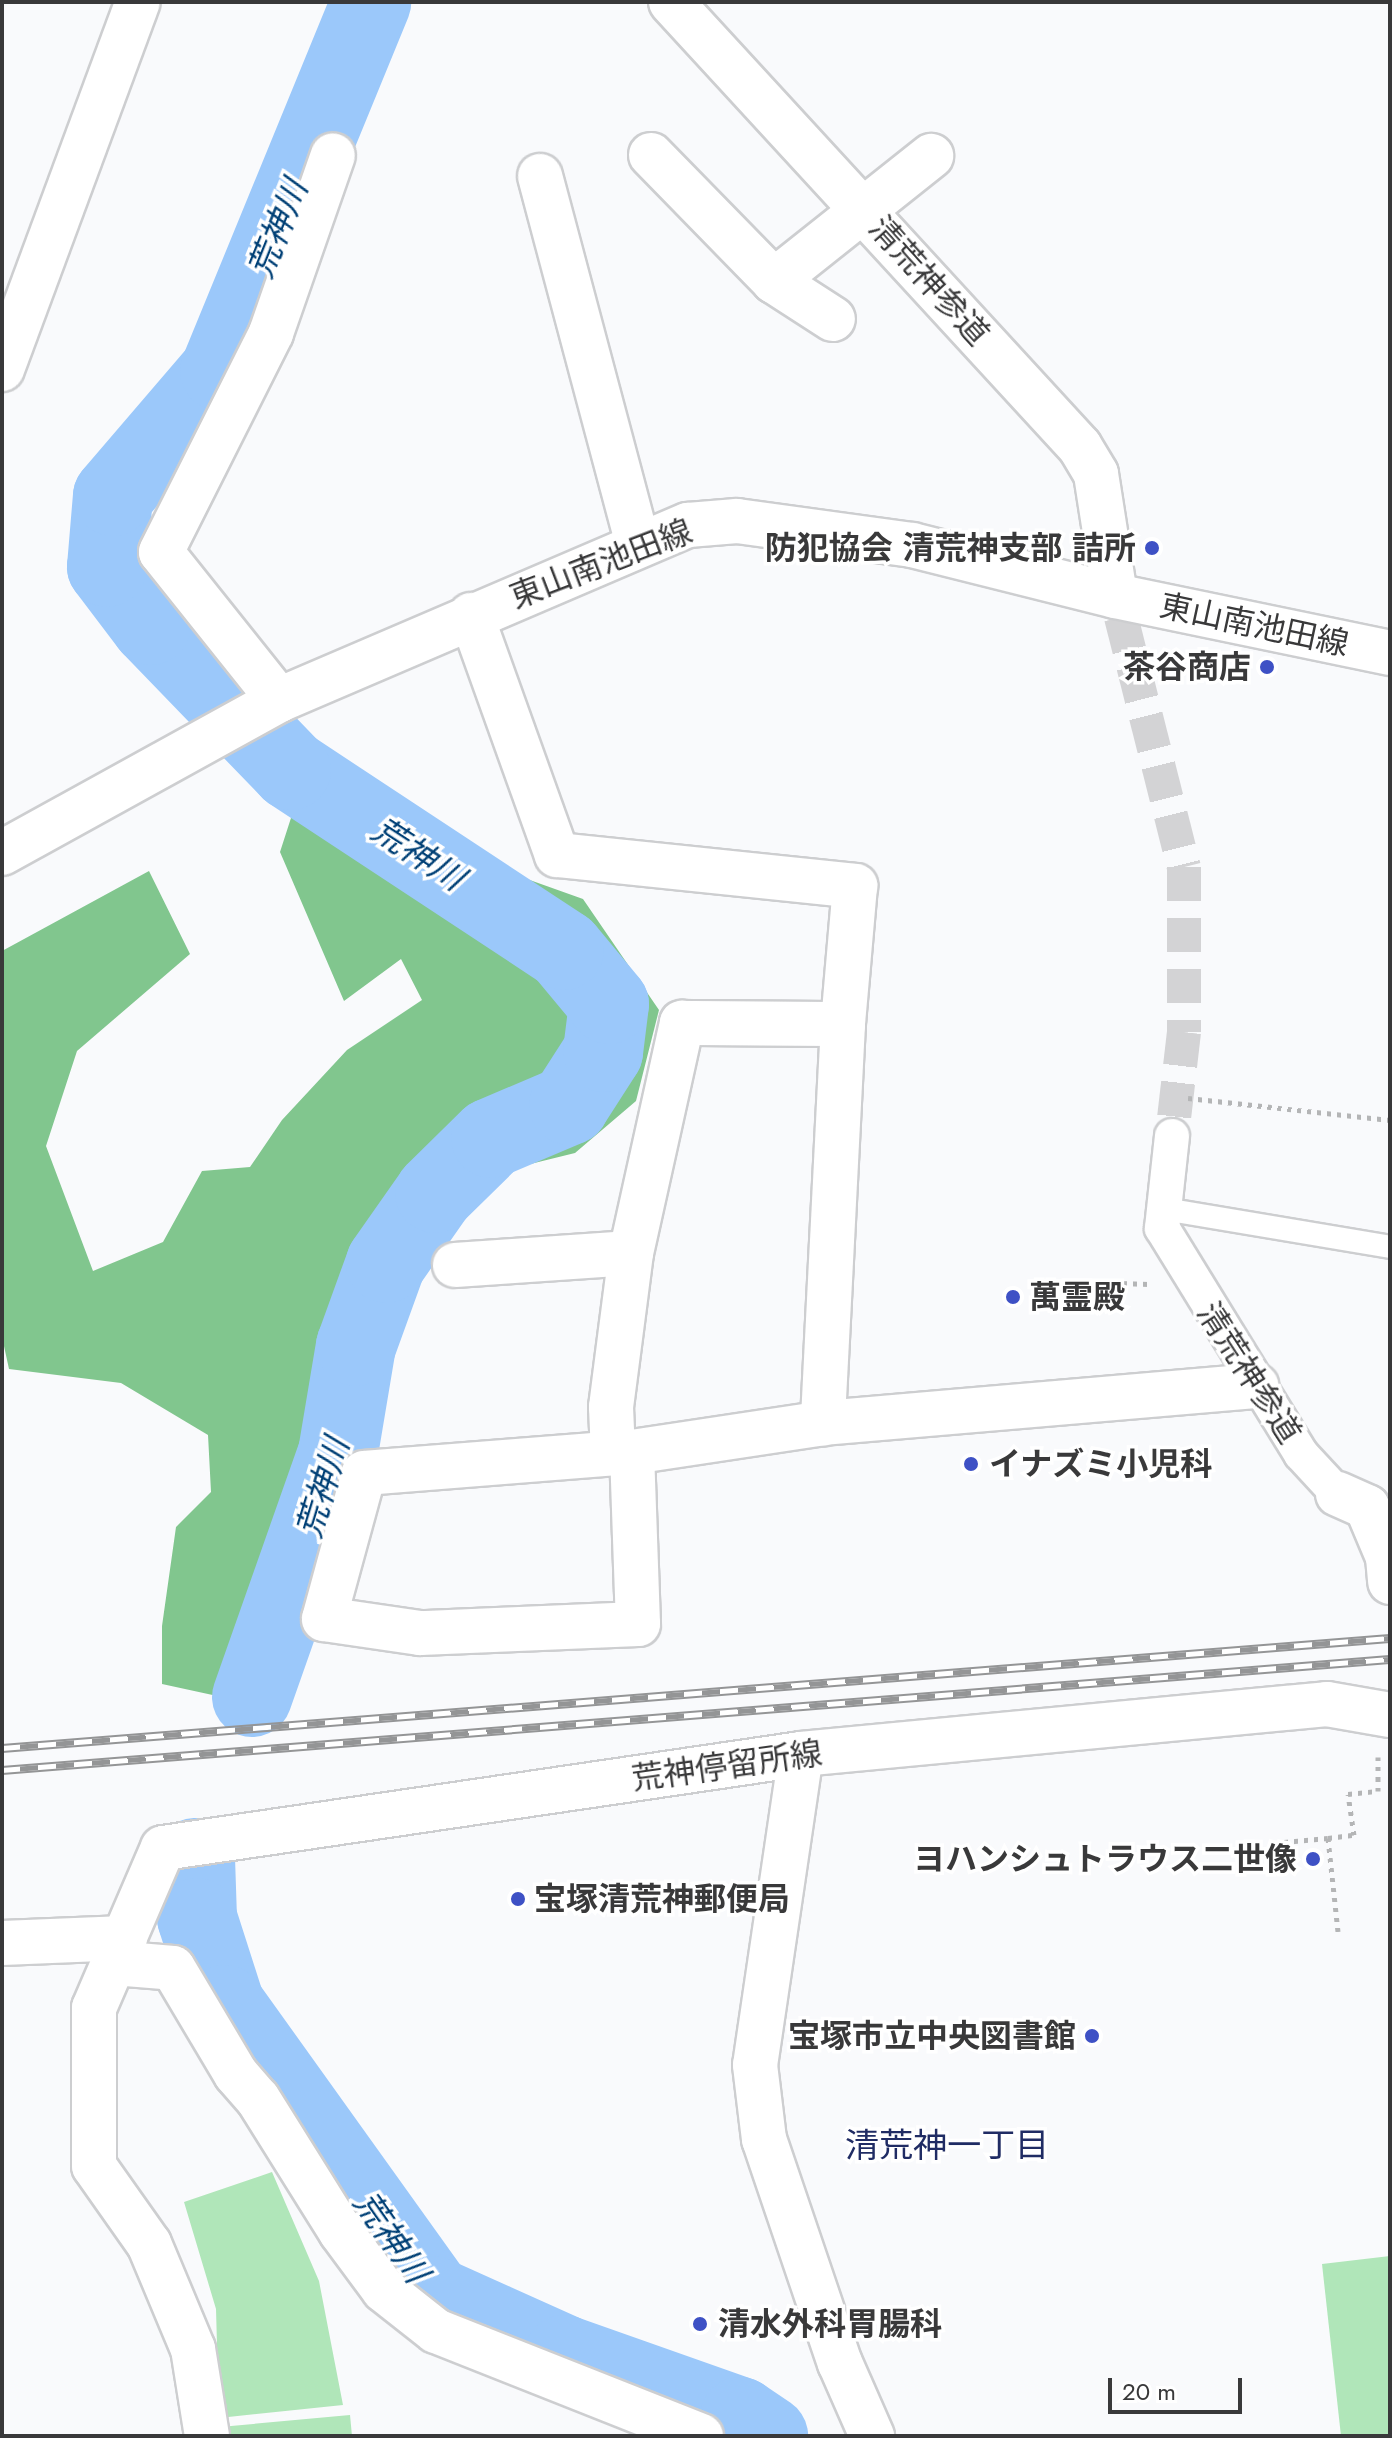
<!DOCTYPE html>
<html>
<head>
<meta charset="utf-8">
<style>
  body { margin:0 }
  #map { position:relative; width:1392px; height:2438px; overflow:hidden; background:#f9fafc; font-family:Jost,"Noto Sans JP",sans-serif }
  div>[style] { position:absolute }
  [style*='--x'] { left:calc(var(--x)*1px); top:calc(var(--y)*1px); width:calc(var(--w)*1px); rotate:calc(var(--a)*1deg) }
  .green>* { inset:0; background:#b0e6b9 }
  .forest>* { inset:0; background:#81c68e }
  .river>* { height:80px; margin:-40px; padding:0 40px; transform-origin:40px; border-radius:40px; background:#9bc8fa }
  .pedestrian-tunnel>* { height:34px; margin-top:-17px; transform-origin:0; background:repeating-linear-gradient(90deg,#d3d3d5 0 34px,transparent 0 51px) }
  .path>* { height:5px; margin-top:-2.5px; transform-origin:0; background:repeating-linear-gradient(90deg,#b4b5b6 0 4px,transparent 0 10px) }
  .roads { filter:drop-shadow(2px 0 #cdced0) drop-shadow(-2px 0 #cdced0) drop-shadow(0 2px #cdced0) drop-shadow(0 -2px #cdced0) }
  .service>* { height:22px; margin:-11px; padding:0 11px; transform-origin:11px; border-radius:11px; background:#fff }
  .pedestrian>* { height:34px; margin:-17px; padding:0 17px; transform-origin:17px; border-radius:17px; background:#fff }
  .minor>* { height:44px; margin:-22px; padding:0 22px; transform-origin:22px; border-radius:22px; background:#fff }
  .rail>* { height:9px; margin-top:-4.5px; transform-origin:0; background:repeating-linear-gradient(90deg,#fff 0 18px,#949596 0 36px); box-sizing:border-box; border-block:2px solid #949596 }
  .dots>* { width:22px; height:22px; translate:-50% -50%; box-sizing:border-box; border:4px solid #fff; border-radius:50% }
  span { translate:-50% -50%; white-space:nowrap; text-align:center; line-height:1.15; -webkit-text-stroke:7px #fff; paint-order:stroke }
  .street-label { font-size:32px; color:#39393a }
  .poi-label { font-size:32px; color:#39393a; font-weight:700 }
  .right { translate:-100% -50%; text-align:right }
  .left { translate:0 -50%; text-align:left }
  .water-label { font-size:34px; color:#004076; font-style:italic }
  .neighbourhood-label { font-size:34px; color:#202c64 }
  .frame { position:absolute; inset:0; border:4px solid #39393a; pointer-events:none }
  .scale { position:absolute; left:1108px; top:2378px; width:134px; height:36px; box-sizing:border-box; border:4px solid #39393a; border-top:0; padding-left:10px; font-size:24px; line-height:28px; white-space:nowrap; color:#39393a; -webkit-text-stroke:6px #fff; paint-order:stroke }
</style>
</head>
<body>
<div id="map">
  <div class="green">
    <div style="clip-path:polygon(272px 2172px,319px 2281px,343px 2405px,219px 2418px,216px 2309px,184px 2202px)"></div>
    <div style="clip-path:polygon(1390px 2256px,1390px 2436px,1341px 2436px,1322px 2264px)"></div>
    <div style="clip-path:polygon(350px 2415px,352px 2436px,221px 2436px,220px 2427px)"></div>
  </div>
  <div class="forest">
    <div style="clip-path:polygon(300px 790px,389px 802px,496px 868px,583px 899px,659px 1010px,636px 1101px,575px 1153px,494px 1173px,389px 1318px,288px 1595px,231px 1699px,162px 1684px,162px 1626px,176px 1527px,211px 1492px,208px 1435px,121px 1383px,9px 1369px,2px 1337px,2px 951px,149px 871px,190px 954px,77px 1051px,46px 1146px,93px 1271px,163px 1242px,202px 1171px,250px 1167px,282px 1120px,347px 1050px,422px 1000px,401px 959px,344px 1001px,280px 852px)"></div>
  </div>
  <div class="river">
    <div style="--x:252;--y:1697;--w:259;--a:-70.6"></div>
    <div style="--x:338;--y:1453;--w:109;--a:-80.5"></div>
    <div style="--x:356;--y:1346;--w:88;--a:-70.1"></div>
    <div style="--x:386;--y:1263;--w:85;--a:-55"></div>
    <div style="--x:435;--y:1193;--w:78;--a:-44.5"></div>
    <div style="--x:491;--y:1138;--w:85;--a:-22.9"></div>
    <div style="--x:569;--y:1105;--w:63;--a:-57.3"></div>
    <div style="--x:603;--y:1052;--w:48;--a:-82.9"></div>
    <div style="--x:609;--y:1004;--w:70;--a:-129.8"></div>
    <div style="--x:564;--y:950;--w:327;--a:-146.6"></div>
    <div style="--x:291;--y:770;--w:202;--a:-134"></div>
    <div style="--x:151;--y:625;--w:73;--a:-127.2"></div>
    <div style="--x:107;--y:567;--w:71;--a:-85.2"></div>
    <div style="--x:113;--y:496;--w:165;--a:-49.4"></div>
    <div style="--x:220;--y:371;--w:399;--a:-67.7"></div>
    <div style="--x:195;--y:1858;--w:60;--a:88.1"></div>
    <div style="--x:197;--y:1918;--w:91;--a:72.2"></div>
    <div style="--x:225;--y:2005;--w:358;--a:54.4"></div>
    <div style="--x:433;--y:2296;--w:144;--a:24.2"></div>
    <div style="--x:564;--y:2355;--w:187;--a:19.4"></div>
    <div style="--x:740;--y:2417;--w:34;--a:34"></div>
  </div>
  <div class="pedestrian-tunnel">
    <div style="--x:1121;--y:617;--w:258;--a:75.9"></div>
    <div style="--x:1184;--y:867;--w:165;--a:90"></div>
    <div style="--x:1184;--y:1032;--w:105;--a:96.6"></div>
  </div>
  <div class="path">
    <div style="--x:1188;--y:1098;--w:203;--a:6.2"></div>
    <div style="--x:1063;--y:1281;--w:86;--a:2"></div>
    <div style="--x:1328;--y:1838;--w:26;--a:-7"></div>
    <div style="--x:1354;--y:1835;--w:41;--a:-98.3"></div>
    <div style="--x:1348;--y:1794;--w:30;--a:-6"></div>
    <div style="--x:1378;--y:1791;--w:34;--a:-90"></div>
    <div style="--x:1284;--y:1842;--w:44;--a:-5.2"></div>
    <div style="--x:1328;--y:1838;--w:94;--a:83.9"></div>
  </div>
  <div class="roads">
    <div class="service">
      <div style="--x:1164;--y:1209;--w:229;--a:9.5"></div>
    </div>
    <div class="pedestrian">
      <div style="--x:1172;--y:1136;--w:93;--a:96.2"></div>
      <div style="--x:1162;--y:1228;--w:265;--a:58.4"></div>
      <div style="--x:1301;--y:1454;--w:54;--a:47.2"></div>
    </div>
    <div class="minor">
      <div style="--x:671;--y:2;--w:604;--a:47.41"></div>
      <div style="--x:1080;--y:447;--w:31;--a:59"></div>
      <div style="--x:1096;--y:474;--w:123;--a:81.1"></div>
      <div style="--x:651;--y:155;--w:176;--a:45.7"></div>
      <div style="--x:774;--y:281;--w:70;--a:32.8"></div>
      <div style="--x:540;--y:176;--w:381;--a:75.1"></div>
      <div style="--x:774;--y:281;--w:201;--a:-38.5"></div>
      <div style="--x:2;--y:369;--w:391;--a:-69.7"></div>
      <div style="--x:471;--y:615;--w:255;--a:70.3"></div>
      <div style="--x:557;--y:855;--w:300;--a:5.9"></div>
      <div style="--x:855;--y:886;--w:139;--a:95"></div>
      <div style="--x:279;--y:700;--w:189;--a:-128.6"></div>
      <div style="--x:161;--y:552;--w:245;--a:-63.3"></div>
      <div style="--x:271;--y:333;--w:188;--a:-70.8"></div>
      <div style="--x:2;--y:853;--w:316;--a:-28.9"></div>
      <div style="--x:279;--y:700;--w:445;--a:-23.2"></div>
      <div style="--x:688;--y:525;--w:49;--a:-4.7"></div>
      <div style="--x:737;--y:521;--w:177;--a:7.8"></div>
      <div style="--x:912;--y:545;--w:209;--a:14.1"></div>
      <div style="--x:1115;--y:596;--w:281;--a:11.7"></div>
      <div style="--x:455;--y:1265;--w:176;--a:-3.9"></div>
      <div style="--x:632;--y:1452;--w:172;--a:88"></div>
      <div style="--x:638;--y:1624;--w:218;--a:177.6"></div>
      <div style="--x:420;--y:1633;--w:97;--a:-171.7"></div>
      <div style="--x:324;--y:1619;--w:151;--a:-74.7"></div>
      <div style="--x:364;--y:1473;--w:269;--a:-4.5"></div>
      <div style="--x:632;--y:1452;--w:193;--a:-8.6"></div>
      <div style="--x:823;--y:1423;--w:435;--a:-4.9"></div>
      <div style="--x:613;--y:1453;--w:46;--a:-92.5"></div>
      <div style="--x:611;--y:1407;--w:155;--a:-82.6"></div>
      <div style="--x:631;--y:1253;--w:236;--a:-77.5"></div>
      <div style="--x:682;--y:1023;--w:161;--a:0.4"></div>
      <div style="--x:843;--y:1024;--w:400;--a:92.9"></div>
      <div style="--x:1338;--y:1494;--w:32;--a:24"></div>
      <div style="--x:1367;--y:1507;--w:54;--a:67.2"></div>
      <div style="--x:1388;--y:1557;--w:25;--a:85"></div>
      <div style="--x:801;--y:1754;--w:314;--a:98.4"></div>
      <div style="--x:755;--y:2065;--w:75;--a:83.1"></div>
      <div style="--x:764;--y:2139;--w:237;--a:71.3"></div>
      <div style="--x:840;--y:2363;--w:80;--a:66.3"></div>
      <div style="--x:2;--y:1943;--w:123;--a:-2.3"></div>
      <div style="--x:114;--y:1963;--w:59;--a:4.8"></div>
      <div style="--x:173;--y:1968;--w:123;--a:59.3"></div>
      <div style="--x:236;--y:2074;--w:33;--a:49"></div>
      <div style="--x:258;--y:2099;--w:157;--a:58"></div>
      <div style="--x:341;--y:2232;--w:72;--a:53.4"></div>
      <div style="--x:384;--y:2290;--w:66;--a:38.3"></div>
      <div style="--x:436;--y:2331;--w:285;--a:21.6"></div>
      <div style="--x:207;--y:2436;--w:88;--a:-99.1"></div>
      <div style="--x:193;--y:2349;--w:114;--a:-112.7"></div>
      <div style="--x:149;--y:2244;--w:95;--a:-125.2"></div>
      <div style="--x:94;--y:2166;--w:158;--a:-90"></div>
      <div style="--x:94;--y:2008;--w:174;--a:-66.7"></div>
      <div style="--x:163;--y:1848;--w:645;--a:-8.38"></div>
      <div style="--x:801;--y:1754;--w:528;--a:-5.43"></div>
      <div style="--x:1327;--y:1704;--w:64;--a:9.9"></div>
    </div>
  </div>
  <div class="rail">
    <div style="--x:2;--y:1748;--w:1392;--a:-4.53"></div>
    <div style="--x:2;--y:1770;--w:1392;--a:-4.57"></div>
  </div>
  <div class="dots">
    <div style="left:1152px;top:548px;background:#3e51c5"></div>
    <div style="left:1267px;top:667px;background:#3e51c5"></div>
    <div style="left:1013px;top:1297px;background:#3e51c5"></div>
    <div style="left:971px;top:1464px;background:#3e51c5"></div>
    <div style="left:1313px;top:1859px;background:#3e51c5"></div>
    <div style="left:518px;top:1899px;background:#3e51c5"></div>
    <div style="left:1092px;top:2036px;background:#3e51c5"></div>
    <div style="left:700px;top:2324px;background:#3e51c5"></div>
  </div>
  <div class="street-label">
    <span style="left:929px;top:281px;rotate:48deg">清荒神参道</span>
    <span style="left:601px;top:564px;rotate:-21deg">東山南池田線</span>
    <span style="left:1254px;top:625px;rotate:12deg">東山南池田線</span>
    <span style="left:1249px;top:1373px;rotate:57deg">清荒神参道</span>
    <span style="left:727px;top:1766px;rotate:-8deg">荒神停留所線</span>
  </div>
  <div class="poi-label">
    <span class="right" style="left:1136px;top:548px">防犯協会 清荒神支部 詰所</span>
    <span class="right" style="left:1251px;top:667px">茶谷商店</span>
    <span class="left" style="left:1029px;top:1297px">萬霊殿</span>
    <span class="left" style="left:989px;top:1464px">イナズミ小児科</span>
    <span class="right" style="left:1297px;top:1859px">ヨハンシュトラウス二世像</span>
    <span class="left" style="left:534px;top:1899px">宝塚清荒神郵便局</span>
    <span class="right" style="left:1076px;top:2036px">宝塚市立中央図書館</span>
    <span class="left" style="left:718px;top:2324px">清水外科胃腸科</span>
  </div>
  <div class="water-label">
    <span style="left:278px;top:229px;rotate:-68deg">荒神川</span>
    <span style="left:418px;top:854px;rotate:33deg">荒神川</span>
    <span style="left:323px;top:1488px;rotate:-73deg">荒神川</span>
    <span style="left:391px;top:2237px;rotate:55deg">荒神川</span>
  </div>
  <div class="neighbourhood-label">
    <span style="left:947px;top:2146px">清荒神一丁目</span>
  </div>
  <div class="frame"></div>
  <div class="scale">20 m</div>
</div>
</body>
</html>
